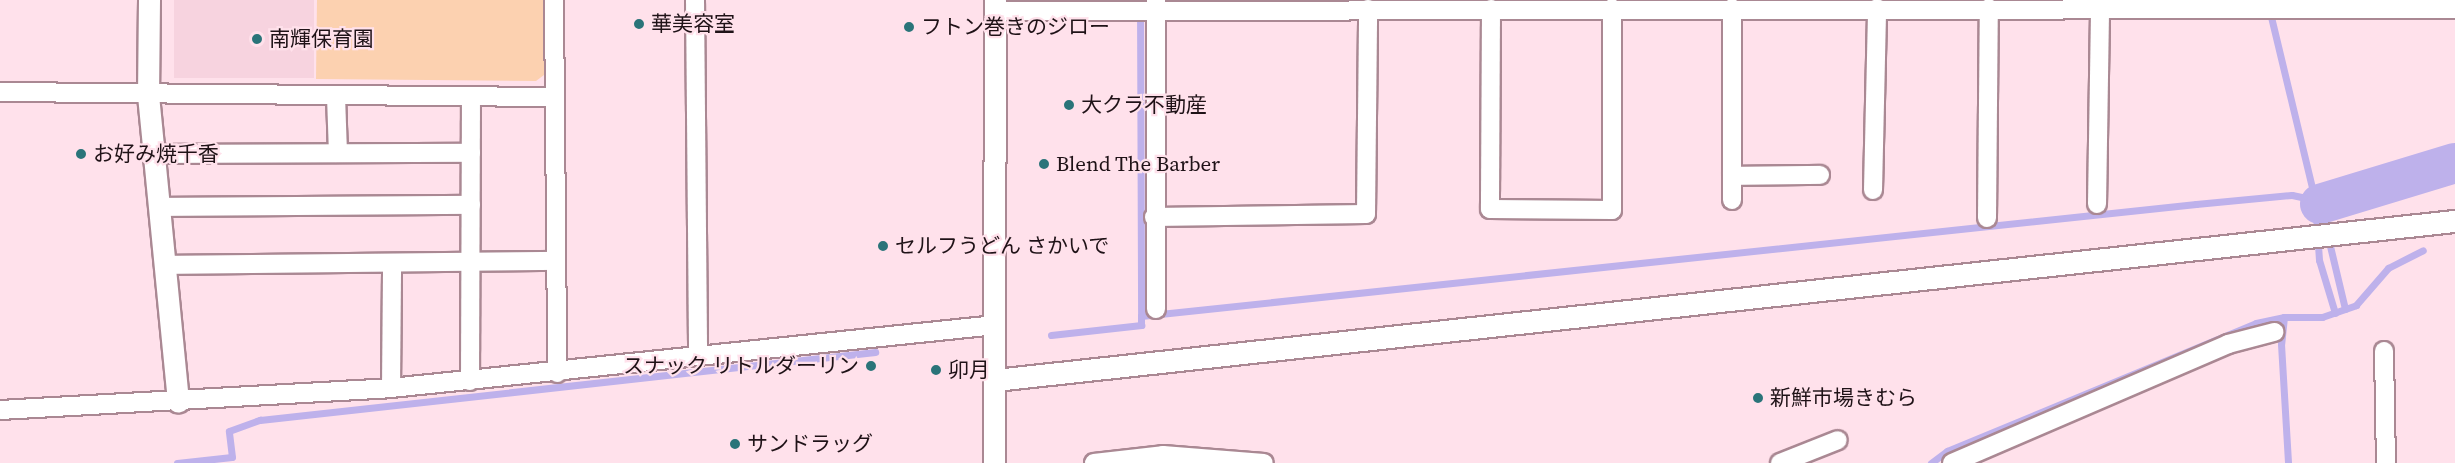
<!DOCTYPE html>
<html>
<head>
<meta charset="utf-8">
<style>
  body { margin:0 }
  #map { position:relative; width:2455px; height:463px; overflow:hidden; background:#ffe1eb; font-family:"Source Serif 4","Noto Sans JP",serif }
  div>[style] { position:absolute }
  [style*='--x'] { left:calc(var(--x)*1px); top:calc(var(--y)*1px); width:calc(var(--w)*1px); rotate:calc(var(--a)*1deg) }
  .built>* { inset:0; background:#f7d3df; transform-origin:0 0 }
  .green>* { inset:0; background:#fcd1b0 }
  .stream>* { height:7px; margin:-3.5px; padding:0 3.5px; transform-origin:3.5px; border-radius:3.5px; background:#beb1eb }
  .river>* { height:40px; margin:-20px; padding:0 20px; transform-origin:20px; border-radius:20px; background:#beb1eb }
  .roads { filter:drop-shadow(2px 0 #aa8893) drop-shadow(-2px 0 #aa8893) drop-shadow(0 2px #aa8893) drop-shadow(0 -2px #aa8893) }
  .minor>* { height:18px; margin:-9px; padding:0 9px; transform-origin:9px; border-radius:9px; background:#fff }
  .tertiary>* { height:21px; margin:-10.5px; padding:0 10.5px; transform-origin:10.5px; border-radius:10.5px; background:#fff }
  .dots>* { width:16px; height:16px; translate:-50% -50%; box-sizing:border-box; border:3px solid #ffe1eb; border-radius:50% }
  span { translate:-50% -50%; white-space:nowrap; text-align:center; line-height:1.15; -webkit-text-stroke:4.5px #ffe1eb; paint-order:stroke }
  .poi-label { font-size:21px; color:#1f1217 }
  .left { translate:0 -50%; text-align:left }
  .right { translate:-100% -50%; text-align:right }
</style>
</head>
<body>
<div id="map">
  <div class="built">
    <div style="left:174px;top:0;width:140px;height:78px"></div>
  </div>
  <div class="green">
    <div style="clip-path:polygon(317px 0,544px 0,544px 75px,536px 81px,316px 79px)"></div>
  </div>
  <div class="stream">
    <div style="--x:1140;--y:0;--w:316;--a:89.8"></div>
    <div style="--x:2335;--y:313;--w:55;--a:-106.8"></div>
    <div style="--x:2319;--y:260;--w:60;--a:-93.8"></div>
    <div style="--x:2315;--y:200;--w:6;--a:39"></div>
    <div style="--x:2320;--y:204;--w:108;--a:76.6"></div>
    <div style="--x:2284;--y:317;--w:27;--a:96"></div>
    <div style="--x:2281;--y:344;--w:119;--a:86.6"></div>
    <div style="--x:1051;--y:335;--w:91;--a:-6.3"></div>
    <div style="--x:1141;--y:325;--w:9;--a:-90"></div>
    <div style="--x:1141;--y:316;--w:1061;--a:-6.06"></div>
    <div style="--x:2196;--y:204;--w:96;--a:-5.4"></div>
    <div style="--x:2292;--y:195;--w:24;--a:12"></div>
    <div style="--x:2315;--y:200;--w:206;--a:-103.5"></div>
    <div style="--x:177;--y:463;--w:55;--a:-6.2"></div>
    <div style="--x:232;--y:457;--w:26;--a:-97"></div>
    <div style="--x:229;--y:431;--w:33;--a:-20"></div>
    <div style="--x:260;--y:420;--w:619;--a:-6.31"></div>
    <div style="--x:1931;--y:463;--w:20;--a:-37"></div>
    <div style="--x:1947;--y:451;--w:334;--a:-22.5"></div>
    <div style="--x:2256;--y:323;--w:29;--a:-12"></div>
    <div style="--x:2284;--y:317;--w:38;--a:0"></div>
    <div style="--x:2322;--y:317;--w:36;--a:-19"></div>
    <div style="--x:2356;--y:305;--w:49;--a:-49.1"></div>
    <div style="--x:2388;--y:268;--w:39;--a:-27"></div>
  </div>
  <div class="river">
    <div style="--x:2320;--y:204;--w:141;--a:-16.9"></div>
  </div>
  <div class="roads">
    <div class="minor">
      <div style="--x:554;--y:0;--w:373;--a:89.5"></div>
      <div style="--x:695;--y:0;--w:354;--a:89.5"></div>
      <div style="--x:1732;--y:8;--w:192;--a:90"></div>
      <div style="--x:1491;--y:9;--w:200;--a:90.3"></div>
      <div style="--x:1490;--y:209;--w:122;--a:0.5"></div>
      <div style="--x:1612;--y:210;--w:202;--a:-90"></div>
      <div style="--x:995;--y:11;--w:1460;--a:-0.08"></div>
      <div style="--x:0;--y:92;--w:554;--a:0.52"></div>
      <div style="--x:336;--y:96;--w:57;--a:88"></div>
      <div style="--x:154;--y:154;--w:317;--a:-0.2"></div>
      <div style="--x:1732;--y:176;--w:88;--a:-0.7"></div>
      <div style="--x:1873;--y:190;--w:182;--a:-88.7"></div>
      <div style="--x:2097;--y:204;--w:194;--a:-89.1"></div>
      <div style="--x:159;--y:207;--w:312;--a:-0.4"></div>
      <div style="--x:1154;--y:217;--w:212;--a:-0.8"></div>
      <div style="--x:1366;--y:214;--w:205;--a:-89.4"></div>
      <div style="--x:1987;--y:218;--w:210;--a:-89.5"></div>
      <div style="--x:165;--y:265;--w:391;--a:-0.6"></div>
      <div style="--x:1156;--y:309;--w:309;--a:-90"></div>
      <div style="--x:2384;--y:351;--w:112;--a:89"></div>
      <div style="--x:470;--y:381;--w:284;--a:-89.8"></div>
      <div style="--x:391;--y:388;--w:125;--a:-89.5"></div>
      <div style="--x:0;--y:410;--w:392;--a:-3.2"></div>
      <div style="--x:391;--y:388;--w:607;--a:-5.95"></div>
      <div style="--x:1094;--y:463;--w:69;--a:-6.6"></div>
      <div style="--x:1163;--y:455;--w:101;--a:4.5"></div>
      <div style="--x:1780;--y:463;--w:62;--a:-21.6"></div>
      <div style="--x:1952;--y:463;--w:301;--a:-23.3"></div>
      <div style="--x:2228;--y:344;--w:48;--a:-14.6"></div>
    </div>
    <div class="tertiary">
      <div style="--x:149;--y:0;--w:95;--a:90.6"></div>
      <div style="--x:148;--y:95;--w:308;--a:84.4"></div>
      <div style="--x:995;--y:380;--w:1469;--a:-6.22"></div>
      <div style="--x:994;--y:463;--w:463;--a:-89.9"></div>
    </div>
  </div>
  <div class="dots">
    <div style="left:639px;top:24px;background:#2a7479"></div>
    <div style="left:909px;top:27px;background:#2a7479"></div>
    <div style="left:257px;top:39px;background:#2a7479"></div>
    <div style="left:1069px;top:105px;background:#2a7479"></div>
    <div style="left:81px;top:154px;background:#2a7479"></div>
    <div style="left:1044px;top:164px;background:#2a7479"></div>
    <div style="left:883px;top:246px;background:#2a7479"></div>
    <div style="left:871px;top:366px;background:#2a7479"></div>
    <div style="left:936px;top:370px;background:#2a7479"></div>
    <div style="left:1758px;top:398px;background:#2a7479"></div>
    <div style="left:735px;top:444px;background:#2a7479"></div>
  </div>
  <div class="poi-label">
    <span class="left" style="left:651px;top:24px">華美容室</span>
    <span class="left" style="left:921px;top:27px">フトン巻きのジロー</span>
    <span class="left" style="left:269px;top:39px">南輝保育園</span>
    <span class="left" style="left:1081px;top:105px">大クラ不動産</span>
    <span class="left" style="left:93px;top:154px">お好み焼千香</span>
    <span class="left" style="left:1056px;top:164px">Blend The Barber</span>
    <span class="left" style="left:895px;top:246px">セルフうどん さかいで</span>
    <span class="right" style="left:859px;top:366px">スナック リトルダーリン</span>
    <span class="left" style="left:948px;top:370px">卯月</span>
    <span class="left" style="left:1770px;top:398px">新鮮市場きむら</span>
    <span class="left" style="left:747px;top:444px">サンドラッグ</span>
  </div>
</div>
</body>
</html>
